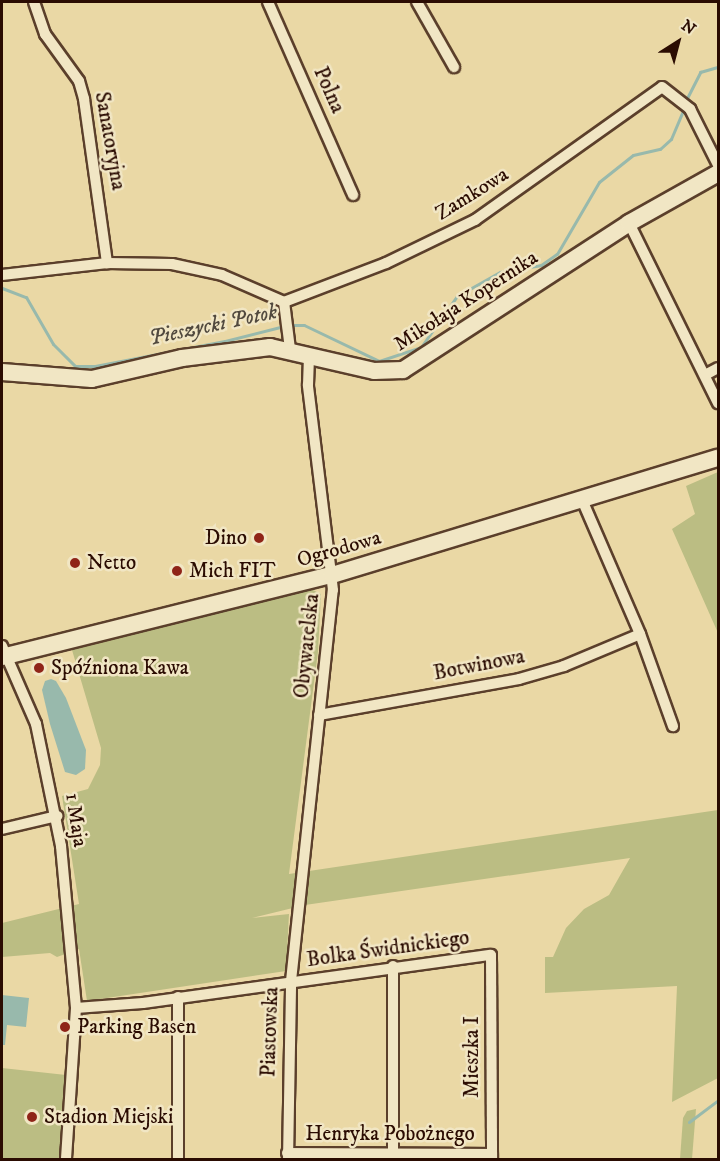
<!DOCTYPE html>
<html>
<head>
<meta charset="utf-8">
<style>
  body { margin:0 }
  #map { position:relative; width:720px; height:1161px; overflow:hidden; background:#ead8a5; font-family:"IM FELL DW Pica",serif }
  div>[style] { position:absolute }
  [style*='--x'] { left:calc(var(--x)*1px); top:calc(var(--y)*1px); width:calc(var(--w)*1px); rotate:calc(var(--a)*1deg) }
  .green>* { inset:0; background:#bbbd83 }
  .water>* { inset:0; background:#98b9ac }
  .stream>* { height:3px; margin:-1.5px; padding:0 1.5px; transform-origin:1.5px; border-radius:1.5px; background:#98b9ac }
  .roads { filter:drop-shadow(2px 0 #5b3f2b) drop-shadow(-2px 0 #5b3f2b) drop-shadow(0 2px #5b3f2b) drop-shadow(0 -2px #5b3f2b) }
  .street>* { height:10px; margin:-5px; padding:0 5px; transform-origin:5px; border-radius:5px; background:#f1e6c4 }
  .secondary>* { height:16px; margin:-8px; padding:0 8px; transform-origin:8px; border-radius:8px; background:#f1e6c4 }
  .dots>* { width:16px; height:16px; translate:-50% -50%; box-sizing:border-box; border:3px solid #f1e6c4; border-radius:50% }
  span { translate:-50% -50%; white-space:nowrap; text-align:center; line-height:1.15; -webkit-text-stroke:5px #f1e6c4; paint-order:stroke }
  .street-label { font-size:21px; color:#2b0c02 }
  .poi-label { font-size:21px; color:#2b0c02 }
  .right { translate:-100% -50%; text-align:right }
  .left { translate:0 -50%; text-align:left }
  .water-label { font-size:22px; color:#51493e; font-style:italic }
  .frame { position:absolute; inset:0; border:3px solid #2b0c02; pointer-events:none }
  .north { position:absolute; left:648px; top:12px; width:60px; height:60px; -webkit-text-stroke:4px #f1e6c4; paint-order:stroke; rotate:36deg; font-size:16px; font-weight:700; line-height:24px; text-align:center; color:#2b0c02 }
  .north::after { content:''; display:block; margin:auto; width:21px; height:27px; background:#2b0c02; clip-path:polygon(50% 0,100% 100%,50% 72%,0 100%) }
</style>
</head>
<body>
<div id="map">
  <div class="green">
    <div style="clip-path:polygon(718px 472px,718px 633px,672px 529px,695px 514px,686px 486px)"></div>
    <div style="clip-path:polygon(311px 589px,321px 594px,318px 652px,289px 874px,718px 810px,718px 1078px,672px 1102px,677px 986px,545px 993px,545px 957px,553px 957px,566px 928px,584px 909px,609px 895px,630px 858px,305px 905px,252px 918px,289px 914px,286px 971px,87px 1001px,79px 949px,57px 957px,50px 953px,2px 957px,2px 923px,79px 904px,62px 796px,88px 789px,100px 765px,101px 748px,72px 650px)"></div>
    <div style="clip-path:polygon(2px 1068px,66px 1075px,61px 1159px,2px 1160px)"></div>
    <div style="clip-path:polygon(696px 1109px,692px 1159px,680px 1159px,683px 1118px,687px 1111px)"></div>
  </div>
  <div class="water">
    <div style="clip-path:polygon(51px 679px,56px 681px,66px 698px,86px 750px,85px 769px,76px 775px,65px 772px,50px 724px,42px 690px,45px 681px)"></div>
    <div style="clip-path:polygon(2px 995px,29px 998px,26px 1027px,7px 1025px,5px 1045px,2px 1045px)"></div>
  </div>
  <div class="stream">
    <div style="--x:685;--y:102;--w:34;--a:-63"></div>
    <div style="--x:700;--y:72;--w:19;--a:-16"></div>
    <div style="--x:2;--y:288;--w:26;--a:21"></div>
    <div style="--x:26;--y:297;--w:54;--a:60.1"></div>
    <div style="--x:53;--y:344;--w:31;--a:45"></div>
    <div style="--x:75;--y:366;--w:20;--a:0"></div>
    <div style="--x:95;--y:366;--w:132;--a:-10.9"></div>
    <div style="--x:225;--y:341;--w:61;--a:-14.3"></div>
    <div style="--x:290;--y:325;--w:14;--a:0"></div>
    <div style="--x:304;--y:325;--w:83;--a:25.6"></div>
    <div style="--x:379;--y:361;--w:44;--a:-18.4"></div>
    <div style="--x:421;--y:347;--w:62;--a:-54.8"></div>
    <div style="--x:457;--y:296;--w:49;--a:-29.2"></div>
    <div style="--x:500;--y:272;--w:42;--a:-9.7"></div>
    <div style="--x:541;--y:265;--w:19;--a:-35"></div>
    <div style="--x:557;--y:254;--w:83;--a:-59.7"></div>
    <div style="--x:599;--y:182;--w:43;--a:-38.5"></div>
    <div style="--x:633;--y:155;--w:28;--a:-13"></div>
    <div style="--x:660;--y:149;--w:15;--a:-42"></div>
    <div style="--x:671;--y:139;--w:34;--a:-67"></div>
    <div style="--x:689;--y:1122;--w:36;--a:-37"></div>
  </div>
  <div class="roads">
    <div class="street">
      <div style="--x:34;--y:2;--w:34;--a:71"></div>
      <div style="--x:45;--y:34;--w:58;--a:54.1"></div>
      <div style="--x:79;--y:81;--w:19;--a:74"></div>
      <div style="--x:84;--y:99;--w:166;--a:82"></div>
      <div style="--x:268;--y:2;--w:211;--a:66.2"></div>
      <div style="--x:417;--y:2;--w:75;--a:60.4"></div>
      <div style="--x:629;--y:223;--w:201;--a:63.7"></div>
      <div style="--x:2;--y:275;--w:106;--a:-6.5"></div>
      <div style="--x:107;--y:263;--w:65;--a:0.9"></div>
      <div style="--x:172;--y:264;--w:51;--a:12.4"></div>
      <div style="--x:222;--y:275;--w:68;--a:23.5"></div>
      <div style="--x:284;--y:302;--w:109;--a:-20.9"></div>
      <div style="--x:386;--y:263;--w:99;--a:-25.8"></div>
      <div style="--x:475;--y:220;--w:229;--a:-35.4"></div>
      <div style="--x:662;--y:87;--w:36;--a:38"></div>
      <div style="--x:690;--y:109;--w:63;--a:63.4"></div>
      <div style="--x:284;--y:302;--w:47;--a:82.7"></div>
      <div style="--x:705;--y:375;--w:15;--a:-28"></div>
      <div style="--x:583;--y:502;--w:144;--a:66.6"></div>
      <div style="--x:640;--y:634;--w:98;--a:70.3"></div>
      <div style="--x:2;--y:646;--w:85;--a:66.4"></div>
      <div style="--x:36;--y:724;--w:125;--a:78.4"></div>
      <div style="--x:61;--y:846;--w:163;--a:84.7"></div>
      <div style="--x:76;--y:1008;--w:152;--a:93.8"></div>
      <div style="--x:319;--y:715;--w:203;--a:-10.2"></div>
      <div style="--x:519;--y:679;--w:47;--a:-16.1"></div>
      <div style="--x:564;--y:666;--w:82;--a:-22.8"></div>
      <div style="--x:2;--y:829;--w:57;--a:-13.3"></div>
      <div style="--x:76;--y:1008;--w:67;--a:-4.3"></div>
      <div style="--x:143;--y:1003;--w:351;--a:-7.9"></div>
      <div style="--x:491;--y:955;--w:205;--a:89.7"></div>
      <div style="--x:287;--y:1153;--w:205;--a:0.3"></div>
      <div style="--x:393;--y:1153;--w:187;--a:-90"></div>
      <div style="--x:178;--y:1160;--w:163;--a:-90"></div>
      <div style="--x:288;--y:1160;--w:179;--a:-89"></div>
      <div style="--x:291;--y:981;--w:393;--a:-83.9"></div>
      <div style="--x:333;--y:590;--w:207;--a:-97"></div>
      <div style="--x:308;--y:385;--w:30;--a:-88"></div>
    </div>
    <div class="secondary">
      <div style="--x:2;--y:372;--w:90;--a:4.4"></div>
      <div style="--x:92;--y:379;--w:92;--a:-13.1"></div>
      <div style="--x:182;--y:358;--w:89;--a:-7.1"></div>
      <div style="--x:270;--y:347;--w:107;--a:13"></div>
      <div style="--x:374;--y:371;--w:29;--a:-2"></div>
      <div style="--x:403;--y:370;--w:270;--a:-33"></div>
      <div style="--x:629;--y:223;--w:102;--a:-29.3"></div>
      <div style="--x:2;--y:657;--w:340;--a:-14"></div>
      <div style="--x:332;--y:575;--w:403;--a:-16.9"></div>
    </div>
  </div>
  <div class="dots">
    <div style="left:259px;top:538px;background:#8f2418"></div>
    <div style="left:75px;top:563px;background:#8f2418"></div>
    <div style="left:177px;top:571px;background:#8f2418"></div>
    <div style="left:39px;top:668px;background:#8f2418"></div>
    <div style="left:65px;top:1027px;background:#8f2418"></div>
    <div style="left:32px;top:1117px;background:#8f2418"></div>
  </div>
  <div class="street-label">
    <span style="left:329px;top:90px;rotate:66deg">Polna</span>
    <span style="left:110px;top:141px;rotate:80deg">Sanatoryjna</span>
    <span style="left:472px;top:194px;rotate:-32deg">Zamkowa</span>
    <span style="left:466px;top:301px;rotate:-33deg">Mikołaja Kopernika</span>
    <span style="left:339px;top:549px;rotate:-16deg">Ogrodowa</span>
    <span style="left:307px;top:646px;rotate:-84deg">Obywatelska</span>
    <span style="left:479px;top:665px;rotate:-11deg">Botwinowa</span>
    <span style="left:76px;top:820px;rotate:81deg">1 Maja</span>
    <span style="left:388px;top:949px;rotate:-8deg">Bolka Świdnickiego</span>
    <span style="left:270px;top:1032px;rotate:-88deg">Piastowska</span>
    <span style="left:472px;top:1057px;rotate:-90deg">Mieszka I</span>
    <span style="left:390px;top:1134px">Henryka Pobożnego</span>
  </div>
  <div class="poi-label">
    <span class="right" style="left:247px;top:538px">Dino</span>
    <span class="left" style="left:87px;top:563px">Netto</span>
    <span class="left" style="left:189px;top:571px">Mich FIT</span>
    <span class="left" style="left:51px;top:668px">Spóźniona Kawa</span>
    <span class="left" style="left:77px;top:1027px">Parking Basen</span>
    <span class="left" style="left:44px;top:1117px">Stadion Miejski</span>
  </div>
  <div class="water-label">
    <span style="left:213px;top:325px;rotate:-12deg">Pieszycki Potok</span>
  </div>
  <div class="frame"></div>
  <div class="north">N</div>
</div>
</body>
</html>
